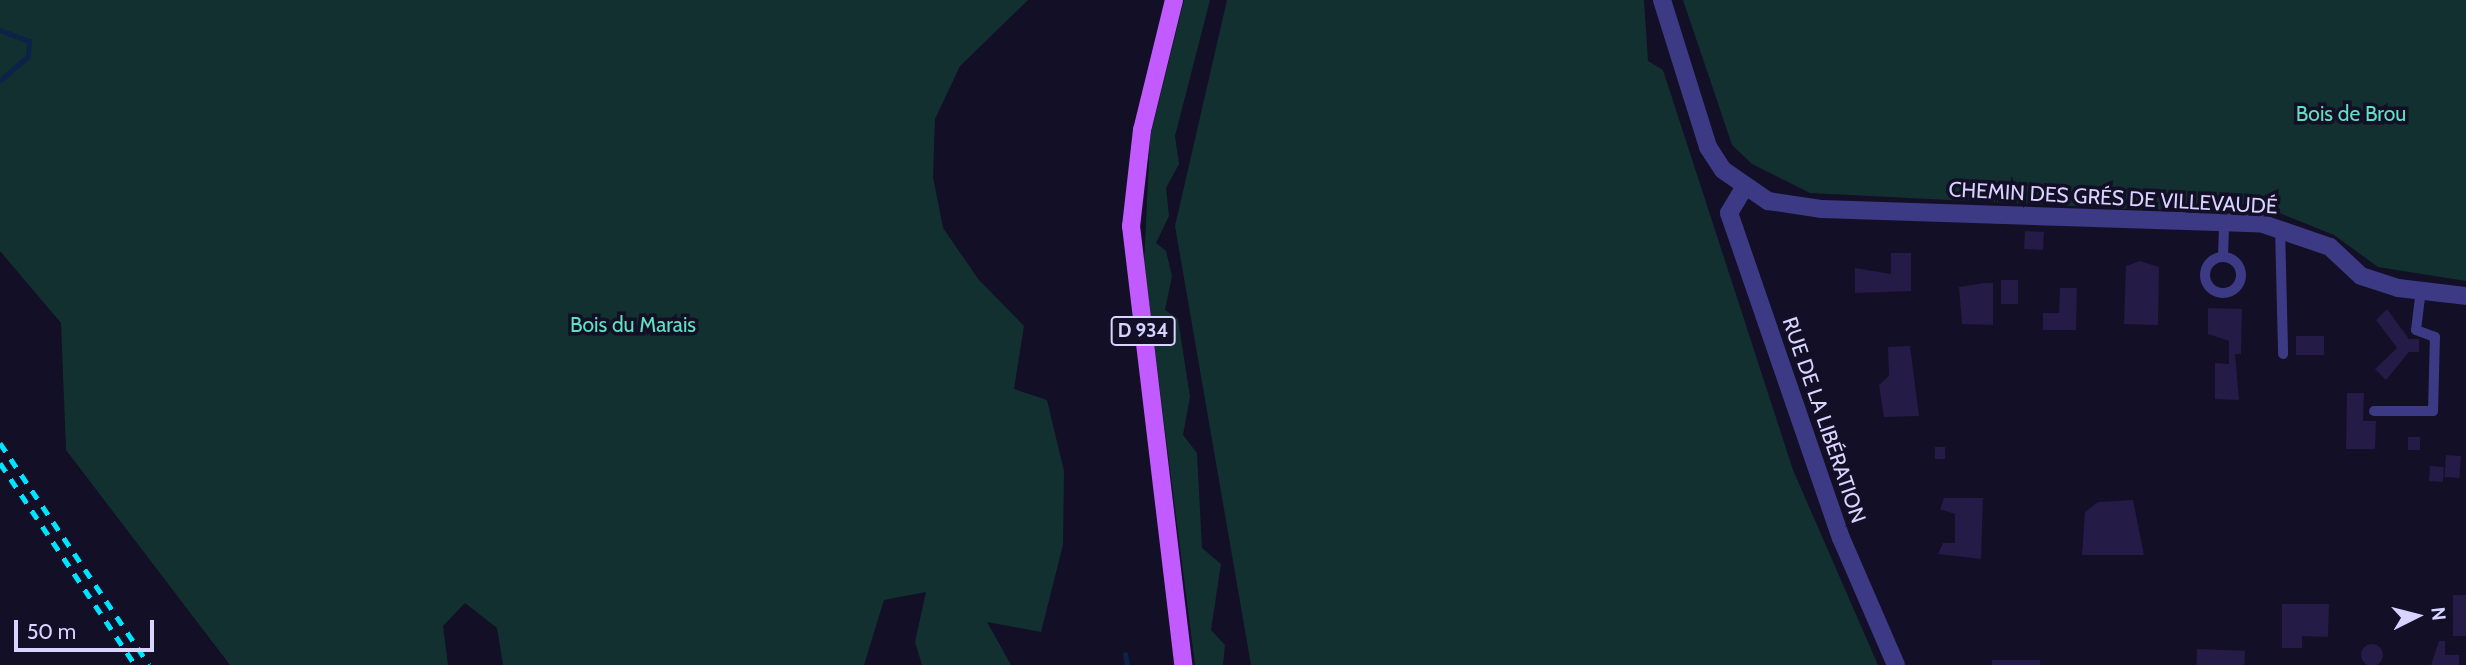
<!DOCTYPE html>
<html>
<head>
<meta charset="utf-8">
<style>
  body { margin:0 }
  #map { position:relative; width:2466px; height:665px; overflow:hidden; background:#130f26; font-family:Cabin,sans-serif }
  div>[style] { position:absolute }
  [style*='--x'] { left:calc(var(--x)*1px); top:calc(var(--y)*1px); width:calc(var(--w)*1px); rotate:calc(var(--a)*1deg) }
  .green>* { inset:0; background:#12302f }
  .stream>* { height:5px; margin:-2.5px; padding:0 2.5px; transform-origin:2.5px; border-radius:2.5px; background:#0c2248 }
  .building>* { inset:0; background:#241b47; transform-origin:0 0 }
  .round { border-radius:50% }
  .lane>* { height:10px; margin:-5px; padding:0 5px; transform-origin:5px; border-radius:5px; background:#3d3a85 }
  .lane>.ring { margin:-5px; padding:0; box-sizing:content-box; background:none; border:10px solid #3d3a85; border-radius:50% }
  .street>* { height:18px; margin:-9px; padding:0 9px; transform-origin:9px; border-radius:9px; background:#3d3a85 }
  .primary>* { height:18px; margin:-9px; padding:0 9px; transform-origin:9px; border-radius:9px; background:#c25bff }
  .rail>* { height:5px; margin-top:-2.5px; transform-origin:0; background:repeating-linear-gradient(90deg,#00e5ff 0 10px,transparent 0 19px) }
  span { translate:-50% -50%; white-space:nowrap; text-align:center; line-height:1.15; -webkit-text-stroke:7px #130f26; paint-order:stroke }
  .shield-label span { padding:2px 5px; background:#130f26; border:2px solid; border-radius:5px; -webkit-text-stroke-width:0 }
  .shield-label { font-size:19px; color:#d9d4ff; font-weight:700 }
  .park-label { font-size:21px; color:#5fe0c0 }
  .street-label { font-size:21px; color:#d9d4ff }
  .north { position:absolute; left:2382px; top:581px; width:70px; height:70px; -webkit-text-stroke:5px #130f26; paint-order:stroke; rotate:84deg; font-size:19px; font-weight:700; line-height:28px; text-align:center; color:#d9d4ff }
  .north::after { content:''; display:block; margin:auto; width:24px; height:32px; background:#d9d4ff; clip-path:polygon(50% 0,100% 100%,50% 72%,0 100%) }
  .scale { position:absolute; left:14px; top:620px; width:140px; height:32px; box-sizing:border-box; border:4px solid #d9d4ff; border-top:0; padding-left:9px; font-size:21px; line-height:24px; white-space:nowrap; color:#d9d4ff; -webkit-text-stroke:5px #130f26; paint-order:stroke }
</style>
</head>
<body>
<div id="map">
  <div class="green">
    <div style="clip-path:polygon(0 0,1028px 0,960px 66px,935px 119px,933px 177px,943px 228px,979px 280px,1024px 326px,1014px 389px,1047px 400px,1064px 471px,1063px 545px,1041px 632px,987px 622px,1011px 665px,922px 665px,915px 642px,926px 592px,884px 600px,864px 665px,503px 665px,497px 628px,465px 603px,443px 626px,448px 665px,230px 665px,66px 450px,61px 323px,0 251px)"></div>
    <div style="clip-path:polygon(1184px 0,1210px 0,1175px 136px,1179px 164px,1166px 188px,1169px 216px,1156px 243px,1166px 251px,1172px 276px,1165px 310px,1178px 319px,1190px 397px,1183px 435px,1197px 453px,1202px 548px,1221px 564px,1211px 630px,1225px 645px,1223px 665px,1195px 665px,1144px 265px,1150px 137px)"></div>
    <div style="clip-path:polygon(1227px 0,1644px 0,1648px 61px,1663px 70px,1793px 470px,1878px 665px,1251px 665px,1175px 226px)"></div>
    <div style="clip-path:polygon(1683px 0,2466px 0,2466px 281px,2378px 267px,2334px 235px,2257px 204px,2150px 210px,1810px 193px,1752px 164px,1732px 145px)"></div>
  </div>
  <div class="stream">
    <div style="--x:0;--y:30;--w:31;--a:21"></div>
    <div style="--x:29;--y:41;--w:15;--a:94"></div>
    <div style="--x:28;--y:56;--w:37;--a:139"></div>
    <div style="--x:1125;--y:654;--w:11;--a:80"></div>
  </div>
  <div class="building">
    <div style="left:2025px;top:231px;width:19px;height:18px;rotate:3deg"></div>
    <div style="clip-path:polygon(1891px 253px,1911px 253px,1911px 291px,1855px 293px,1855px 268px,1891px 274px)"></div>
    <div style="clip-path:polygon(2140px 261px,2159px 267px,2158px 325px,2124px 324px,2126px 266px)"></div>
    <div style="left:2001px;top:280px;width:17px;height:24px"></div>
    <div style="clip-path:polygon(1984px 283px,1993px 283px,1993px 325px,1962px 324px,1959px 287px)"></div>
    <div style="clip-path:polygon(2060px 288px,2077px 288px,2076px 330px,2043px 330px,2043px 313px,2059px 313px)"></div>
    <div style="clip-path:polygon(2208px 308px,2242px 309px,2241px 354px,2235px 354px,2239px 400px,2215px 399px,2215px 363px,2229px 364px,2229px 341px,2208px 334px)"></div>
    <div style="clip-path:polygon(2387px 309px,2409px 339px,2419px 339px,2419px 352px,2409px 352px,2386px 380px,2375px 369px,2397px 348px,2376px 320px)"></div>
    <div style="left:2296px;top:336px;width:28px;height:19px"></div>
    <div style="clip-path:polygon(1910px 346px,1919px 416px,1884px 417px,1879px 385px,1889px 376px,1888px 347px)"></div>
    <div style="clip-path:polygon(2347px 393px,2364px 393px,2363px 421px,2376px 421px,2375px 449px,2346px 449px)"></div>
    <div style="left:2408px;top:437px;width:12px;height:13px"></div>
    <div style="left:1935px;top:447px;width:10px;height:12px"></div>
    <div style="left:2446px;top:455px;width:15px;height:22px;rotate:4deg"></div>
    <div style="left:2430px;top:466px;width:14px;height:15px;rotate:4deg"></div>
    <div style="clip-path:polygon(1944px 498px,1983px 498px,1981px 559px,1938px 554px,1943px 543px,1955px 543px,1955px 514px,1940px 509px)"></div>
    <div style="clip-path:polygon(2133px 500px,2144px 555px,2082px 555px,2085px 512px,2098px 502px)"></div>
    <div style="left:2453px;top:595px;width:13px;height:41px"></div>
    <div style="clip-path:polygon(2282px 604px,2329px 604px,2328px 637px,2302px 636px,2302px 648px,2282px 648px)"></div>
    <div style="clip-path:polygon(2439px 641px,2445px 641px,2445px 655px,2459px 655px,2459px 665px,2431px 665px)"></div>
    <div class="round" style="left:2361px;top:644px;width:22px;height:22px"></div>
    <div style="left:2197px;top:649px;width:48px;height:16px;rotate:2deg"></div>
    <div style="left:1992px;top:660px;width:48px;height:5px"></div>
  </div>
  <div class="lane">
    <div style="--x:2280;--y:227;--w:127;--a:88.6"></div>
    <div style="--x:2223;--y:256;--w:32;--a:-88"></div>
    <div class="ring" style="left:2205px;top:257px;width:26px;height:26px"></div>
    <div style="--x:2374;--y:411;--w:59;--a:0"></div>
    <div style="--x:2433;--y:411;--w:74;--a:-88.5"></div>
    <div style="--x:2435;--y:337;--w:20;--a:-160"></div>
    <div style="--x:2416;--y:330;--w:38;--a:-83"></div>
  </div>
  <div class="street">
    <div style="--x:1662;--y:0;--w:154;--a:72.6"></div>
    <div style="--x:1708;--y:147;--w:27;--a:57"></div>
    <div style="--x:1723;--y:170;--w:55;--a:34.6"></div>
    <div style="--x:1768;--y:201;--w:55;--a:8.4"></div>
    <div style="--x:1822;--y:209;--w:441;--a:1.9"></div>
    <div style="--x:2263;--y:224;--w:71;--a:18.9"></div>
    <div style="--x:2330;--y:247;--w:42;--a:43.1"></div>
    <div style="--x:2361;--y:276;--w:39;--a:18"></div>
    <div style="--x:2398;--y:288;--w:68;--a:6.7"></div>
    <div style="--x:1744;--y:188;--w:29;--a:121"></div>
    <div style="--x:1729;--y:213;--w:344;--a:71"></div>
    <div style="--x:1841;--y:538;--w:138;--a:66.6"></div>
  </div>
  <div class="primary">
    <div style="--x:1174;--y:0;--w:134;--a:103.8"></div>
    <div style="--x:1142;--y:130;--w:97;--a:96.5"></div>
    <div style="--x:1131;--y:226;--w:442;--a:83.2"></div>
  </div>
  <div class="rail">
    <div style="--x:0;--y:443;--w:267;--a:56.1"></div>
    <div style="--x:0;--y:463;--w:243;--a:56.2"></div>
  </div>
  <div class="shield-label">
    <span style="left:1143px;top:331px">D 934</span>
  </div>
  <div class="park-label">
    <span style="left:2351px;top:114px">Bois de Brou</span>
    <span style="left:633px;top:325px">Bois du Marais</span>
  </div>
  <div class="street-label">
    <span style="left:2113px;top:198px;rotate:3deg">CHEMIN DES GRÉS DE VILLEVAUDÉ</span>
    <span style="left:1824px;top:420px;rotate:71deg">RUE DE LA LIBÉRATION</span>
  </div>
  <div class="north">N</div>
  <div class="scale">50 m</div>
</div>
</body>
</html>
